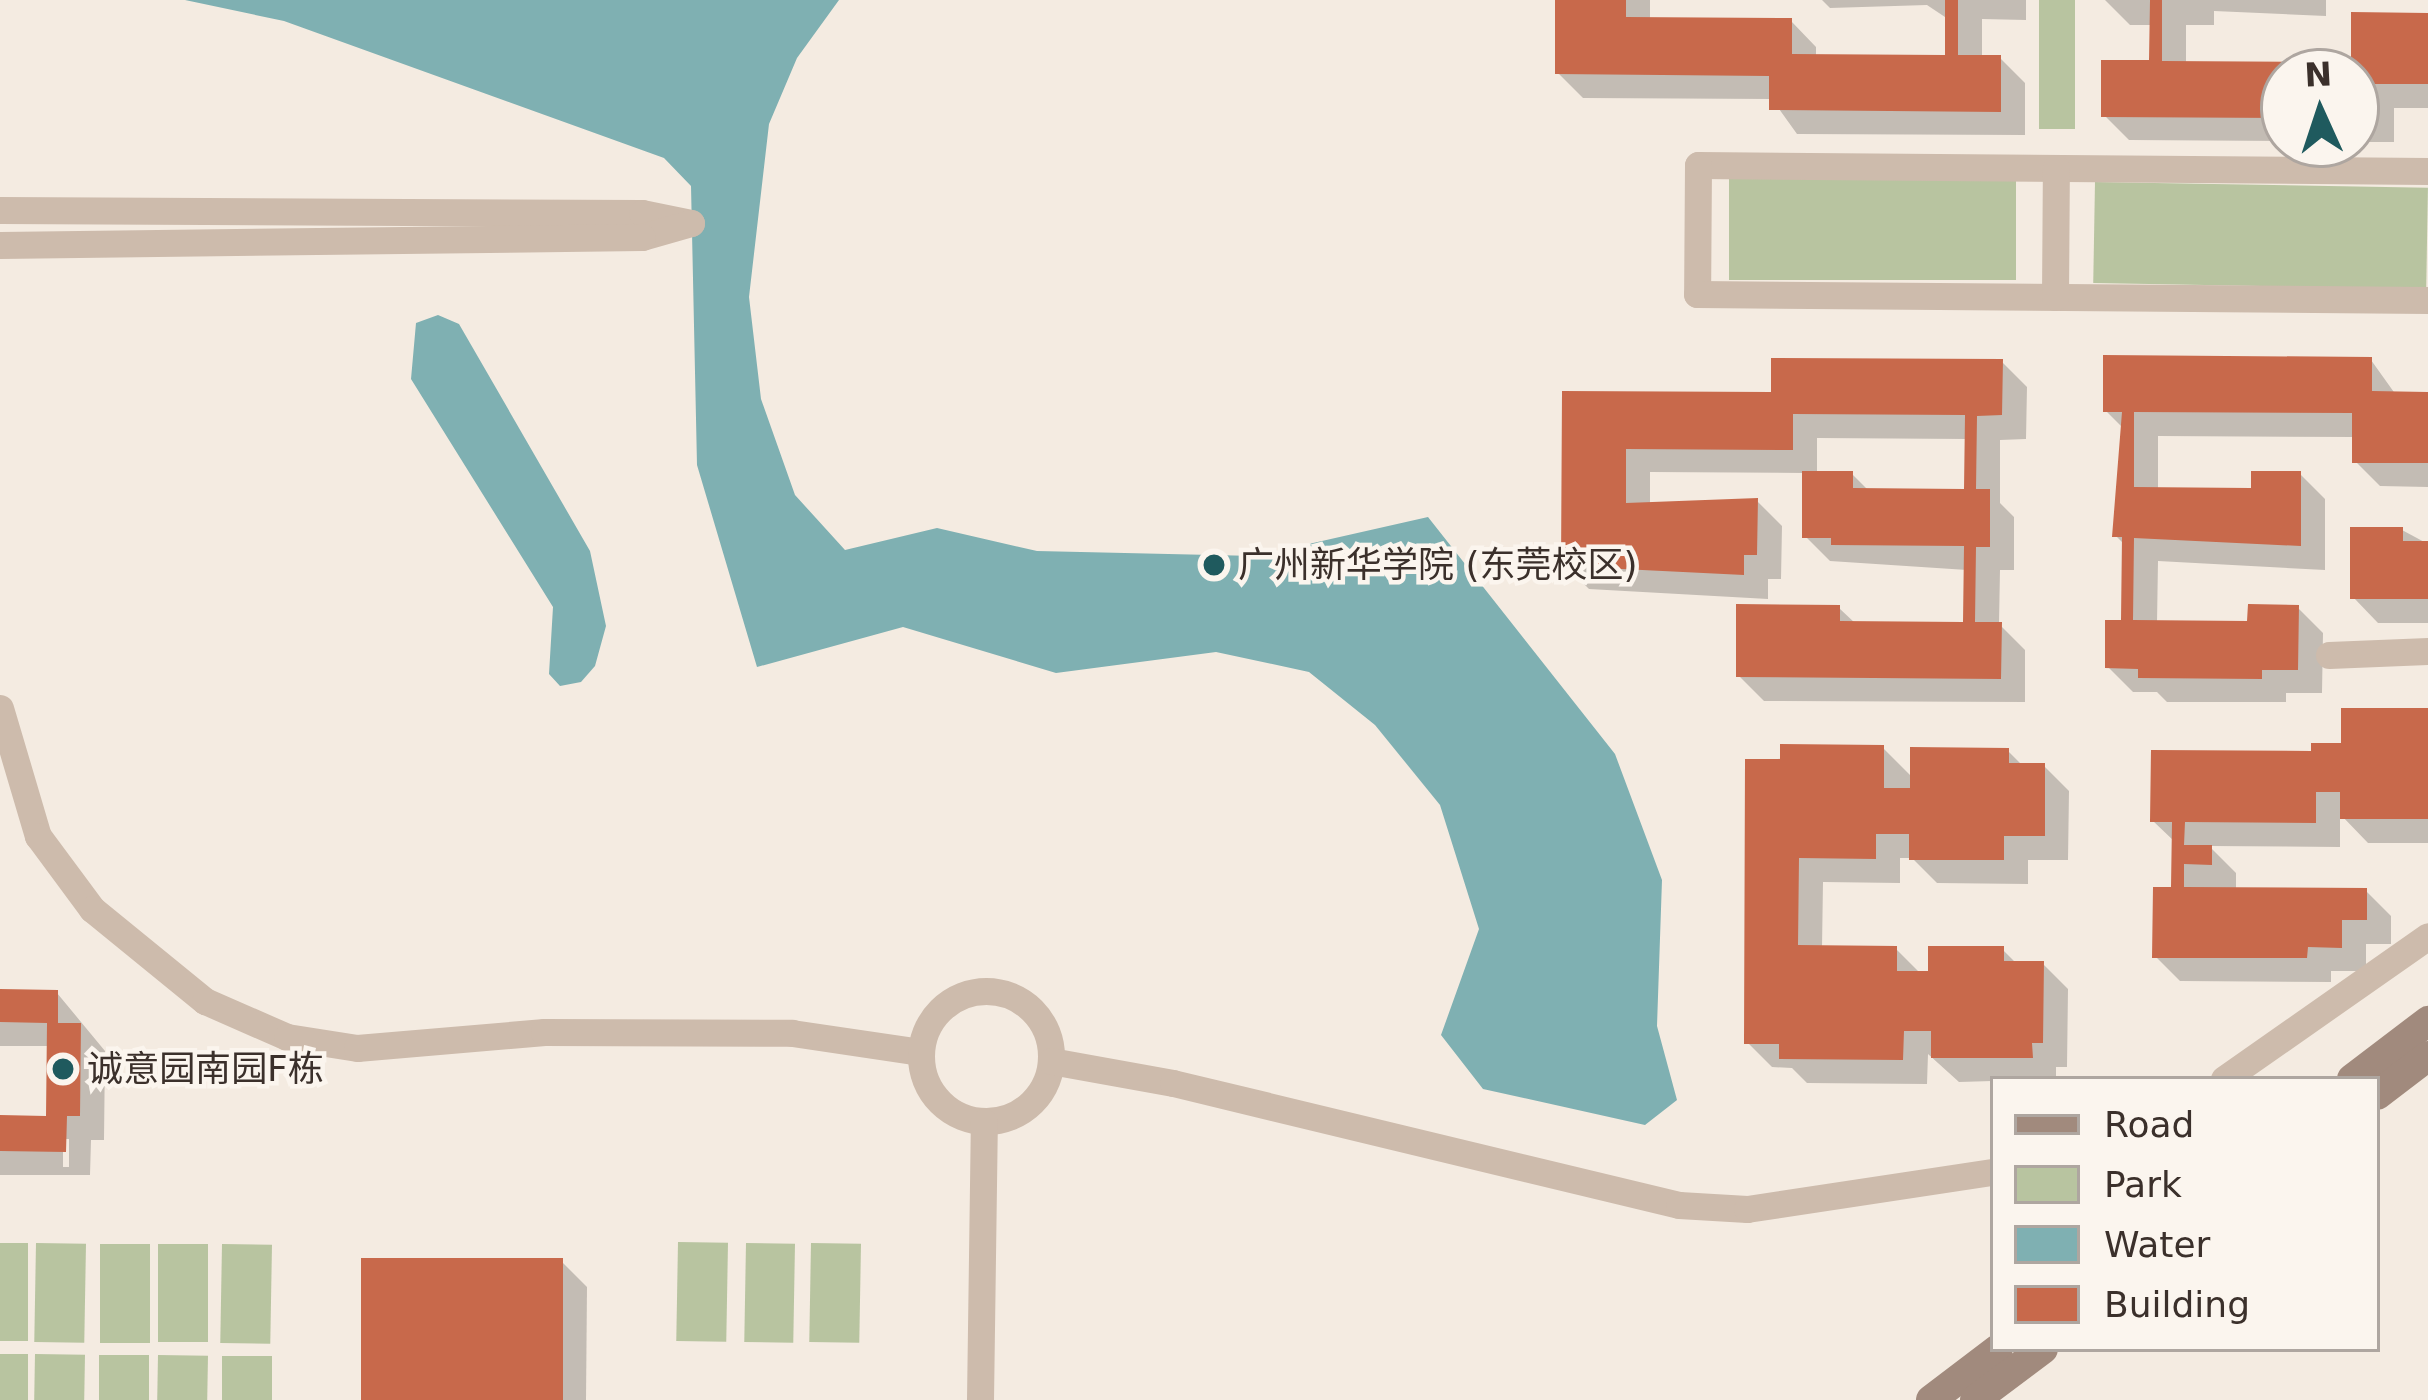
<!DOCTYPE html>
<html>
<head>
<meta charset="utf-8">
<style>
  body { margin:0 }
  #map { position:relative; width:2428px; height:1400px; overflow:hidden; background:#f4ebe1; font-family:"DejaVu Sans","Noto Sans SC",sans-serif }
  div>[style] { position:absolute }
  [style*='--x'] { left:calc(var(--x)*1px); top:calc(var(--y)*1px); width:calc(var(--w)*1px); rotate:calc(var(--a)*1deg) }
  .green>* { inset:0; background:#b8c4a0; transform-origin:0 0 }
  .water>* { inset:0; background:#7fb0b2 }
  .shadow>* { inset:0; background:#0003 }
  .building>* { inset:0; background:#c8694b; transform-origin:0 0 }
  .street>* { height:27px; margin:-13.5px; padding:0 13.5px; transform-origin:13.5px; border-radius:13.5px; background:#cdbbac }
  .street>.ring { margin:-13.5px; padding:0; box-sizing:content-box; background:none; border:27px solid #cdbbac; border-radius:50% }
  .secondary>* { height:30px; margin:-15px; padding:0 15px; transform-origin:15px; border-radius:15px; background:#a18a7d }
  .dots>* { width:33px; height:33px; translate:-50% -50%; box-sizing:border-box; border:6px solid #fbf5ee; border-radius:50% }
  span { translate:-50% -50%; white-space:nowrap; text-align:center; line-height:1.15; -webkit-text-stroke:9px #fbf5ee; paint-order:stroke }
  .poi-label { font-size:36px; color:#3b302b }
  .left { translate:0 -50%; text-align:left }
  .legend { position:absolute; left:1990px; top:1076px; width:390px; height:276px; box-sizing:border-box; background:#fbf5ee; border:3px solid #aea6a0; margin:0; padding:15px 21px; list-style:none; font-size:36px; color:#3b302b }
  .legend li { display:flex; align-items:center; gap:24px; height:60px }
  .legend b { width:60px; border:3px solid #aea6a0 }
  .north { position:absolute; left:2260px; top:48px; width:120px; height:120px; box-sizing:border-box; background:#fbf5ee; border:3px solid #aea6a0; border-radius:50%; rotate:357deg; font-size:33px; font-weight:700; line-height:48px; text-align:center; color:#3b302b }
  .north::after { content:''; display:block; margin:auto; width:42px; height:54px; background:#1f5a5e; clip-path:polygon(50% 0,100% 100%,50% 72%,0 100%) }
</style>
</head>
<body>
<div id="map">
  <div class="green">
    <div style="left:2039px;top:0;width:36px;height:129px"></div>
    <div style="left:1729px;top:179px;width:287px;height:101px"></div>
    <div style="left:2095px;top:182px;width:333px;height:101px;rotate:1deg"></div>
    <div style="left:678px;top:1242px;width:50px;height:99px;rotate:1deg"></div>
    <div style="left:0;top:1243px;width:28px;height:98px"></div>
    <div style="left:36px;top:1243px;width:50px;height:99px;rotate:1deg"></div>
    <div style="left:746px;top:1243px;width:49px;height:99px;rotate:1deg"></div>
    <div style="left:811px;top:1243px;width:50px;height:99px;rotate:1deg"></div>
    <div style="left:100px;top:1244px;width:50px;height:99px"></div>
    <div style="left:158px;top:1244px;width:50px;height:98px"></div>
    <div style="left:222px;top:1244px;width:50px;height:99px;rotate:1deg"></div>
    <div style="left:0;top:1354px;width:28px;height:46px"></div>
    <div style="left:35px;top:1354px;width:50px;height:46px;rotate:1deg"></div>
    <div style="left:99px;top:1355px;width:50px;height:45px"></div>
    <div style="left:158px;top:1355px;width:50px;height:45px;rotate:1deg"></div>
    <div style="left:222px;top:1356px;width:50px;height:44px"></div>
  </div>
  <div class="water">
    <div style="clip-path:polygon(185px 0,839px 0,797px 58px,769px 124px,749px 297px,761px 399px,795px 495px,845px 550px,937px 528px,1037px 551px,1256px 556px,1428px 517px,1615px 754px,1662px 880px,1657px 1026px,1677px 1100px,1645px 1125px,1483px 1089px,1441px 1035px,1479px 929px,1440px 805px,1375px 725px,1309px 672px,1216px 652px,1056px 673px,903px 627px,757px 667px,697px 465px,691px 186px,664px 158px,284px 21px)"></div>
    <div style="clip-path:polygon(438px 315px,459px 324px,590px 551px,606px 626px,595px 666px,581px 682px,560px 686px,549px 674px,553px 607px,411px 379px,416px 323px)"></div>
  </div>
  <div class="shadow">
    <div style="clip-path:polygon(1558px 0,1650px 0,1650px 21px,1791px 21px,1816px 47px,1816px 57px,1948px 58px,1948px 19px,1927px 5px,1830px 8px,1822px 0,2026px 0,2026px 20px,1982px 19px,1982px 58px,2000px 58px,2025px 83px,2025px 135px,1797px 134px,1772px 99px,1583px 98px,1558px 73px)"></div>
    <div style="clip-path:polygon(2105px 0,2326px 0,2326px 16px,2214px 11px,2214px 25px,2186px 25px,2186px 64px,2354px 65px,2428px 16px,2428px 108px,2394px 108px,2394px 142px,2356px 142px,2356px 72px,2284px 72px,2284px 141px,2129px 140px,2104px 115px,2152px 63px,2153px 25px,2130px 25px)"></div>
    <div style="clip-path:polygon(2371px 360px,2396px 395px,2428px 395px,2428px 487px,2380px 486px,2355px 461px,2355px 437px,2158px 436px,2158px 491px,2254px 491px,2300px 474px,2325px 499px,2325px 570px,2158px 561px,2157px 623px,2250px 624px,2298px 608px,2323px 633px,2322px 693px,2286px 693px,2286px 702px,2167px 702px,2157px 692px,2133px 692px,2108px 667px,2124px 623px,2125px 545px,2116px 536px,2124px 429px,2106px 411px)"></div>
    <div style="clip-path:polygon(evenodd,2002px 362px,2027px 387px,2026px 439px,2000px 440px,2000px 503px,2014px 517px,2014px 570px,2000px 570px,1999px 624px,2025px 650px,2025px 702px,1764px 701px,1739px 676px,1839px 608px,1856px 624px,1966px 625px,1967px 570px,1830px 561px,1805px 536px,1805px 473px,1650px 472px,1650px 507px,1757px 501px,1782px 526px,1781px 579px,1768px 579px,1768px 599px,1589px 589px,1564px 564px,1565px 394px,1774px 395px,2002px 362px,1817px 438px,1967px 439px,1967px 492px,1869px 491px,1852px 474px,1817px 474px,1817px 438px)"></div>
    <div style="clip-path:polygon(2402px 530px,2428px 544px,2428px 623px,2378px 623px,2353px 597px)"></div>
    <div style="clip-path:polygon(2428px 711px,2428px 843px,2368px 843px,2340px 814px,2340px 847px,2209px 846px,2236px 873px,2236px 890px,2366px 891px,2391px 916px,2391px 944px,2366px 944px,2366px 971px,2331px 971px,2331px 982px,2180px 981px,2155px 956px,2174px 890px,2175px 842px,2153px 821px)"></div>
    <div style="clip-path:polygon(1883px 748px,1913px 778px,2008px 751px,2023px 766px,2044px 766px,2069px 791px,2068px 860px,2028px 860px,2028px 884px,1937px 883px,1912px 858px,1900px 858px,1900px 883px,1823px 882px,1822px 948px,1896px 949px,1921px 974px,2002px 949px,2017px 964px,2043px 964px,2068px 989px,2067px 1067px,2056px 1067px,2056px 1079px,1959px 1082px,1928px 1054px,1927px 1084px,1807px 1083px,1792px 1068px,1772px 1067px,1747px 1042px,1748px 762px)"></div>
    <div style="clip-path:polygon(evenodd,0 992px,57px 993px,105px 1051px,104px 1140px,91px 1140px,90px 1175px,0 1175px,0 1118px,49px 1119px,49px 1046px,0 1046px,0 992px,63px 1139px,69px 1139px,69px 1167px,63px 1167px,63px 1139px)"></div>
    <div style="clip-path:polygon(562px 1262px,587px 1287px,586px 1400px,364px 1400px)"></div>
  </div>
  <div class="building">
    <div style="clip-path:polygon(1555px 0,1626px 0,1626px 17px,1792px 18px,1792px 54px,1945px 55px,1945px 0,1958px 0,1958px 55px,2001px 55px,2001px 112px,1769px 110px,1769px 76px,1555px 74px)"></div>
    <div style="clip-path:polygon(2150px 0,2162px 0,2162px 61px,2351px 62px,2351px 12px,2428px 13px,2428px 84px,2370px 84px,2370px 118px,2356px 118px,2356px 72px,2284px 72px,2284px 118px,2101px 117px,2101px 60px,2149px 60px)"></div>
    <div style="clip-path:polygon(2103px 355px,2372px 357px,2372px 391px,2428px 392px,2428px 463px,2352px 463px,2352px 413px,2134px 412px,2134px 487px,2251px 488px,2251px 471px,2301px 471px,2301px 546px,2134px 538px,2133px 620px,2247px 621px,2248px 604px,2299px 605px,2298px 670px,2262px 670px,2262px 679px,2138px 678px,2138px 669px,2105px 668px,2105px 620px,2121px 620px,2122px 537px,2112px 537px,2122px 412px,2103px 412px)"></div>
    <div style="clip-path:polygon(1771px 358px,2003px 359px,2002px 415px,1977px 416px,1976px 489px,1990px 489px,1990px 547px,1976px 547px,1975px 622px,2002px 622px,2001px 679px,1736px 677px,1736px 604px,1840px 605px,1840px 621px,1963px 622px,1964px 546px,1831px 545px,1831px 538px,1802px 538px,1802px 471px,1853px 471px,1853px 488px,1964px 489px,1965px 415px,1793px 414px,1793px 450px,1626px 449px,1626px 503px,1758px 498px,1757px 555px,1744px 555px,1744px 575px,1561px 566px,1562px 391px,1771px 392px)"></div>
    <div style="clip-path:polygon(2350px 527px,2403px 527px,2403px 541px,2428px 541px,2428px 599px,2350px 599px)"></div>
    <div style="clip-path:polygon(2341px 708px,2428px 708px,2428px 819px,2340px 819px,2340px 792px,2316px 792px,2316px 823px,2185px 822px,2184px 845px,2212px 845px,2212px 865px,2184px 864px,2184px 887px,2367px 888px,2367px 920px,2342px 920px,2342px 948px,2308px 947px,2307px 958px,2152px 958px,2153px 887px,2171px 887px,2172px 822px,2150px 822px,2151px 750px,2311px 751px,2311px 743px,2341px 743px)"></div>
    <div style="clip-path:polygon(1780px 744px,1884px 745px,1884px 788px,1910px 788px,1910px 747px,2009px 748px,2009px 763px,2045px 763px,2045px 836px,2004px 836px,2004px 860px,1909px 860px,1909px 834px,1876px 834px,1876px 859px,1799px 858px,1798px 945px,1897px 946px,1897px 971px,1928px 971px,1928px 946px,2004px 946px,2004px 961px,2044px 961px,2043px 1043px,2032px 1043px,2033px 1058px,1931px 1058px,1931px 1031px,1904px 1031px,1903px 1060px,1779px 1059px,1779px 1044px,1744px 1044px,1745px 759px,1780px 759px)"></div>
    <div style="clip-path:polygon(0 989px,58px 990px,58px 1023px,81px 1023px,80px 1116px,67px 1116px,66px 1152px,0 1151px,0 1115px,46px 1116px,47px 1023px,0 1022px)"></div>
    <div style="left:361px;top:1258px;width:202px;height:142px"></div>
  </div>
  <div class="street">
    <div style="--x:2428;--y:171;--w:730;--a:-179.53"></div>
    <div style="--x:1698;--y:165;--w:129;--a:90.4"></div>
    <div style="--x:1697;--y:294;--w:731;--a:0.47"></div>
    <div style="--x:0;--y:210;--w:642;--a:0.27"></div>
    <div style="--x:642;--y:213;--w:50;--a:11.5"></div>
    <div style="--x:691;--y:223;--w:51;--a:164.1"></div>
    <div style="--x:642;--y:237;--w:642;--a:179.29"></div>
    <div style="--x:2055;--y:297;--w:129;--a:-89.6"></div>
    <div style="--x:2329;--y:655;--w:99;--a:-2.3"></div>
    <div style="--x:0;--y:708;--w:134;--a:73.5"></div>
    <div style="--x:38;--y:836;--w:91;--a:53.5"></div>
    <div style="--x:92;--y:909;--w:146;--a:39.2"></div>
    <div style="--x:205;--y:1001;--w:90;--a:23.7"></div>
    <div style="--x:287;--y:1037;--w:71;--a:8.9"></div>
    <div style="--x:357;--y:1048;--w:188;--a:-4.9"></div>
    <div style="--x:544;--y:1032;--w:248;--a:0.2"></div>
    <div style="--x:792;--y:1033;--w:129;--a:8.4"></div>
    <div class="ring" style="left:921px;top:991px;width:103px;height:103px"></div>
    <div style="--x:1051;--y:1061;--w:124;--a:10.2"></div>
    <div style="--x:1173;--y:1083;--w:520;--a:13.56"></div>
    <div style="--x:1679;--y:1205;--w:68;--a:3.4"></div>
    <div style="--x:1747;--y:1209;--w:249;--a:-8.6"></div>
    <div style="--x:2224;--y:1079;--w:249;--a:-35"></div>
    <div style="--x:980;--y:1400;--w:278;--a:-89.2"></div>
  </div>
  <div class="secondary">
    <div style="--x:2352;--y:1079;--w:96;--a:-37.3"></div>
    <div style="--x:2377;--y:1095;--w:64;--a:-37.4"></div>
    <div style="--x:1931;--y:1400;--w:84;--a:-37.3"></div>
    <div style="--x:1975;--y:1400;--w:85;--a:-36.9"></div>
  </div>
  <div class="dots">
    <div style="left:1214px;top:565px;background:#1f5a5e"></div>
    <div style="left:63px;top:1069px;background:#1f5a5e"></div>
  </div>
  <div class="poi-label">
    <span class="left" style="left:1238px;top:565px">广州新华学院 (东莞校区)</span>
    <span class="left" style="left:87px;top:1069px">诚意园南园F栋</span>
  </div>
  <ul class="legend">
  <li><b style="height:15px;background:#a18a7d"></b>Road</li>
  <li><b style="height:33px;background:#b8c4a0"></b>Park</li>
  <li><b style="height:33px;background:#7fb0b2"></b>Water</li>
  <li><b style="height:33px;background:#c8694b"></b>Building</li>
  </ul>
  <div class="north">N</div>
</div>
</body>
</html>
